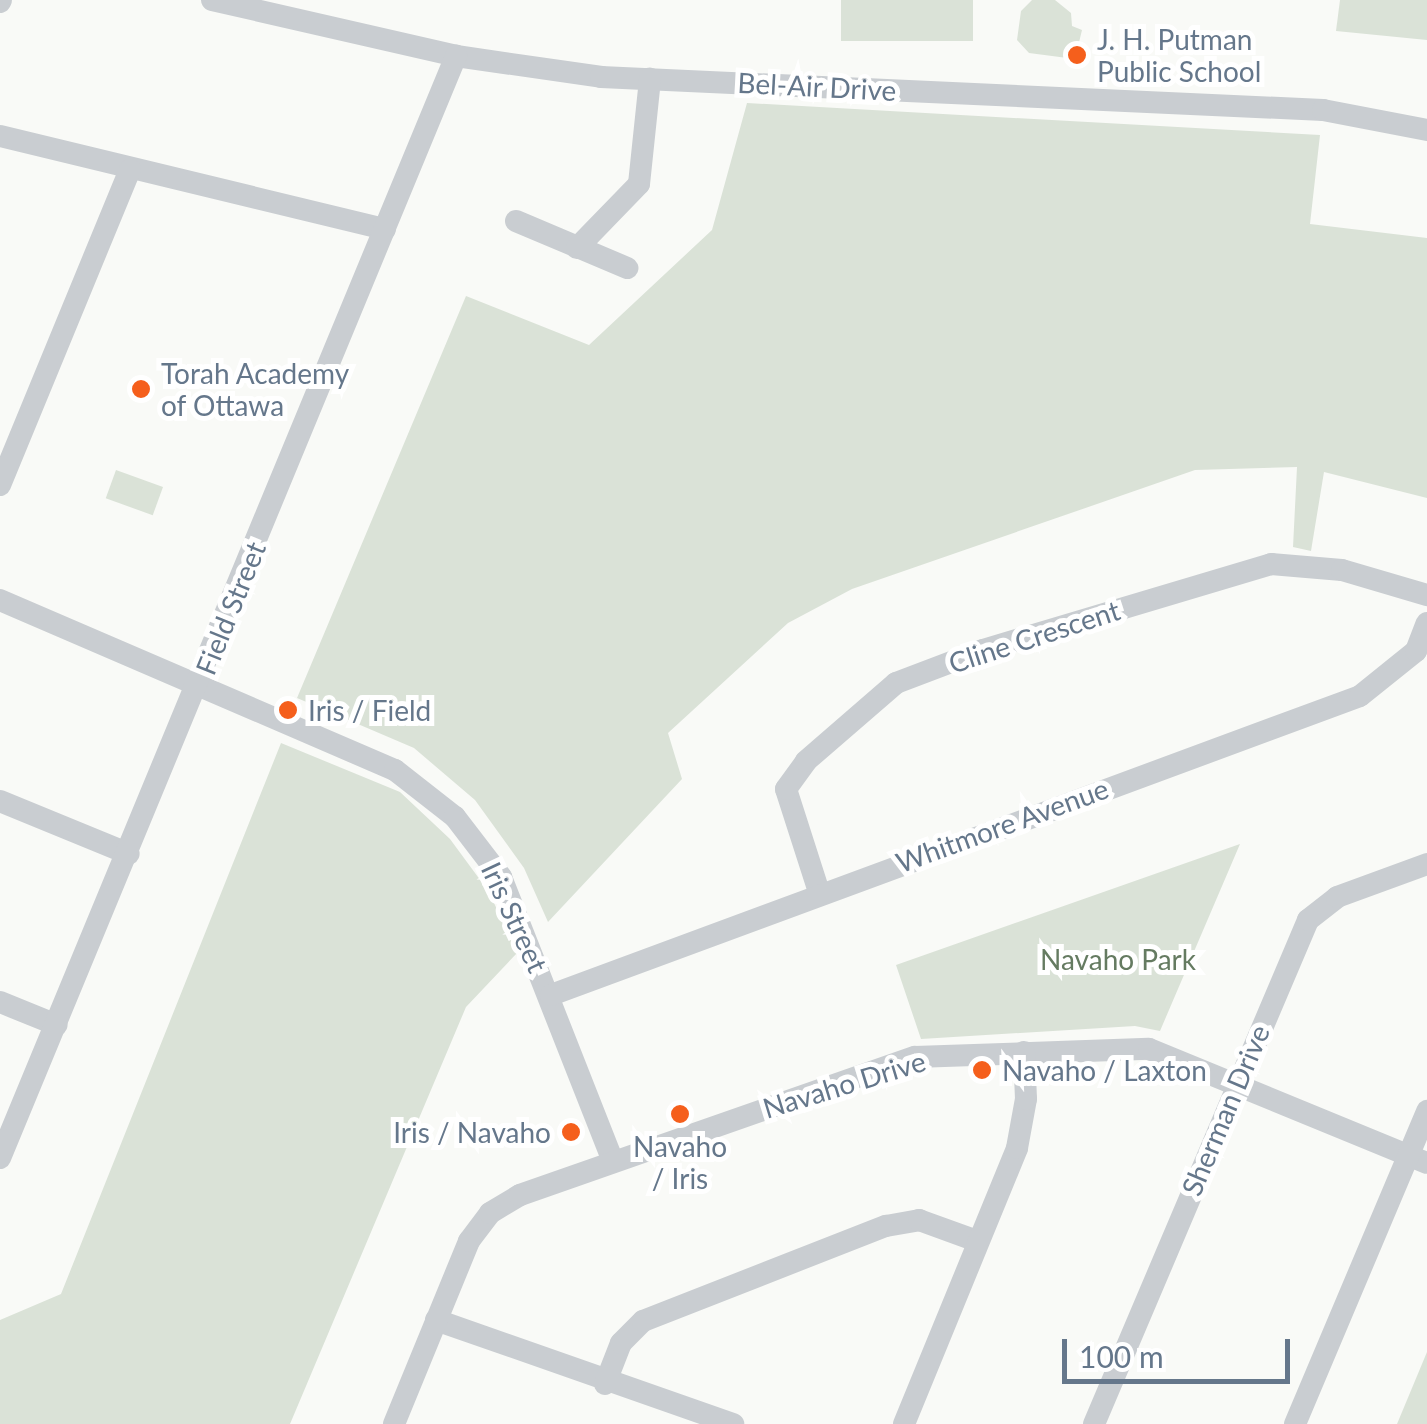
<!DOCTYPE html>
<html>
<head>
<meta charset="utf-8">
<style>
  body { margin:0 }
  #map { position:relative; width:1427px; height:1424px; overflow:hidden; background:#f9faf7; font-family:Lato,sans-serif }
  div>[style] { position:absolute }
  [style*='--x'] { left:calc(var(--x)*1px); top:calc(var(--y)*1px); width:calc(var(--w)*1px); rotate:calc(var(--a)*1deg) }
  .green>* { inset:0; background:#dae2d7; transform-origin:0 0 }
  .minor>* { height:22px; margin:-11px; padding:0 11px; transform-origin:11px; border-radius:11px; background:#c9cdd1 }
  .dots>* { width:28px; height:28px; translate:-50% -50%; box-sizing:border-box; border:5px solid #fff; border-radius:50% }
  span { translate:-50% -50%; white-space:nowrap; text-align:center; line-height:1.15; -webkit-text-stroke:10px #fff; paint-order:stroke }
  .poi-label { font-size:28px; color:#65778b }
  .left { translate:0 -50%; text-align:left }
  .right { translate:-100% -50%; text-align:right }
  .street-label { font-size:28px; color:#65778b }
  .park-label { font-size:28px; color:#657b61 }
  .scale { position:absolute; left:1062px; top:1339px; width:228px; height:45px; box-sizing:border-box; border:5px solid #65778b; border-top:0; padding-left:12px; font-size:30px; line-height:35px; white-space:nowrap; color:#65778b; -webkit-text-stroke:8px #fff; paint-order:stroke }
</style>
</head>
<body>
<div id="map">
  <div class="green">
    <div style="left:841px;top:0;width:132px;height:41px"></div>
    <div style="clip-path:polygon(1032px 0,1055px 0,1071px 13px,1072px 26px,1082px 30px,1075px 59px,1029px 53px,1017px 40px,1021px 11px)"></div>
    <div style="clip-path:polygon(1340px 0,1427px 0,1427px 40px,1336px 31px)"></div>
    <div style="clip-path:polygon(747px 103px,1320px 135px,1310px 224px,1427px 238px,1427px 498px,1324px 472px,1311px 551px,1293px 547px,1297px 467px,1195px 470px,852px 589px,788px 623px,668px 733px,682px 779px,548px 922px,524px 868px,475px 800px,414px 748px,297px 698px,466px 296px,589px 345px,712px 230px)"></div>
    <div style="left:116px;top:470px;width:50px;height:30px;rotate:20deg"></div>
    <div style="clip-path:polygon(281px 743px,400px 792px,450px 839px,489px 892px,517px 953px,466px 1007px,290px 1424px,0 1424px,0 1320px,61px 1294px)"></div>
    <div style="clip-path:polygon(1240px 844px,1160px 1031px,1135px 1026px,921px 1039px,896px 965px)"></div>
    <div style="clip-path:polygon(1427px 1352px,1427px 1424px,1397px 1424px)"></div>
  </div>
  <div class="minor">
    <div style="--x:212;--y:0;--w:250;--a:12.9"></div>
    <div style="--x:456;--y:56;--w:147;--a:8.2"></div>
    <div style="--x:601;--y:77;--w:723;--a:2.62"></div>
    <div style="--x:1323;--y:110;--w:106;--a:10.9"></div>
    <div style="--x:0;--y:2;--w:2;--a:-63"></div>
    <div style="--x:0;--y:136;--w:396;--a:13.6"></div>
    <div style="--x:516;--y:221;--w:121;--a:22.9"></div>
    <div style="--x:577;--y:248;--w:89;--a:-45.9"></div>
    <div style="--x:639;--y:184;--w:106;--a:-84"></div>
    <div style="--x:0;--y:485;--w:341;--a:-67.6"></div>
    <div style="--x:0;--y:600;--w:430;--a:23.3"></div>
    <div style="--x:395;--y:770;--w:76;--a:38.1"></div>
    <div style="--x:455;--y:817;--w:76;--a:52.5"></div>
    <div style="--x:501;--y:877;--w:306;--a:68.5"></div>
    <div style="--x:0;--y:801;--w:139;--a:22.3"></div>
    <div style="--x:819;--y:892;--w:108;--a:-107.8"></div>
    <div style="--x:786;--y:789;--w:34;--a:-54"></div>
    <div style="--x:806;--y:761;--w:119;--a:-40.9"></div>
    <div style="--x:896;--y:683;--w:93;--a:-20.8"></div>
    <div style="--x:983;--y:650;--w:301;--a:-16.6"></div>
    <div style="--x:1271;--y:564;--w:71;--a:4.8"></div>
    <div style="--x:1342;--y:570;--w:89;--a:16.4"></div>
    <div style="--x:551;--y:995;--w:862;--a:-20.28"></div>
    <div style="--x:1360;--y:696;--w:72;--a:-38.8"></div>
    <div style="--x:1416;--y:651;--w:30;--a:-69"></div>
    <div style="--x:0;--y:1002;--w:61;--a:22"></div>
    <div style="--x:0;--y:1158;--w:1193;--a:-67.52"></div>
    <div style="--x:436;--y:1320;--w:315;--a:19.3"></div>
    <div style="--x:605;--y:1384;--w:44;--a:-68.7"></div>
    <div style="--x:621;--y:1343;--w:31;--a:-45"></div>
    <div style="--x:643;--y:1321;--w:261;--a:-21.4"></div>
    <div style="--x:886;--y:1226;--w:34;--a:-10"></div>
    <div style="--x:919;--y:1220;--w:62;--a:19.9"></div>
    <div style="--x:394;--y:1424;--w:198;--a:-67.7"></div>
    <div style="--x:469;--y:1241;--w:35;--a:-53"></div>
    <div style="--x:490;--y:1213;--w:35;--a:-31"></div>
    <div style="--x:520;--y:1195;--w:418;--a:-19.3"></div>
    <div style="--x:915;--y:1057;--w:234;--a:-2"></div>
    <div style="--x:1149;--y:1049;--w:300;--a:22.3"></div>
    <div style="--x:904;--y:1424;--w:298;--a:-67.7"></div>
    <div style="--x:1017;--y:1148;--w:50;--a:-79.6"></div>
    <div style="--x:1026;--y:1099;--w:47;--a:-92.4"></div>
    <div style="--x:1094;--y:1424;--w:548;--a:-66.99"></div>
    <div style="--x:1308;--y:920;--w:37;--a:-38"></div>
    <div style="--x:1337;--y:897;--w:96;--a:-20.1"></div>
    <div style="--x:1295;--y:1424;--w:340;--a:-67.1"></div>
  </div>
  <div class="dots">
    <div style="left:1077px;top:55px;background:#f55f1c"></div>
    <div style="left:141px;top:389px;background:#f55f1c"></div>
    <div style="left:288px;top:710px;background:#f55f1c"></div>
    <div style="left:982px;top:1070px;background:#f55f1c"></div>
    <div style="left:680px;top:1114px;background:#f55f1c"></div>
    <div style="left:571px;top:1132px;background:#f55f1c"></div>
  </div>
  <div class="poi-label">
    <span class="left" style="left:1097px;top:55px">J. H. Putman<br>Public School</span>
    <span class="left" style="left:161px;top:389px">Torah Academy<br>of Ottawa</span>
    <span class="left" style="left:308px;top:710px">Iris / Field</span>
    <span class="left" style="left:1002px;top:1070px">Navaho / Laxton</span>
    <span class="right" style="left:551px;top:1132px">Iris / Navaho</span>
    <span style="left:680px;top:1162px">Navaho<br>/ Iris</span>
  </div>
  <div class="street-label">
    <span style="left:817px;top:86px;rotate:3deg">Bel-Air Drive</span>
    <span style="left:230px;top:608px;rotate:-68deg">Field Street</span>
    <span style="left:1034px;top:636px;rotate:-18deg">Cline Crescent</span>
    <span style="left:1002px;top:825px;rotate:-20deg">Whitmore Avenue</span>
    <span style="left:515px;top:917px;rotate:65deg">Iris Street</span>
    <span style="left:844px;top:1084px;rotate:-17deg">Navaho Drive</span>
    <span style="left:1225px;top:1110px;rotate:-67deg">Sherman Drive</span>
  </div>
  <div class="park-label">
    <span style="left:1118px;top:959px">Navaho Park</span>
  </div>
  <div class="scale">100 m</div>
</div>
</body>
</html>
